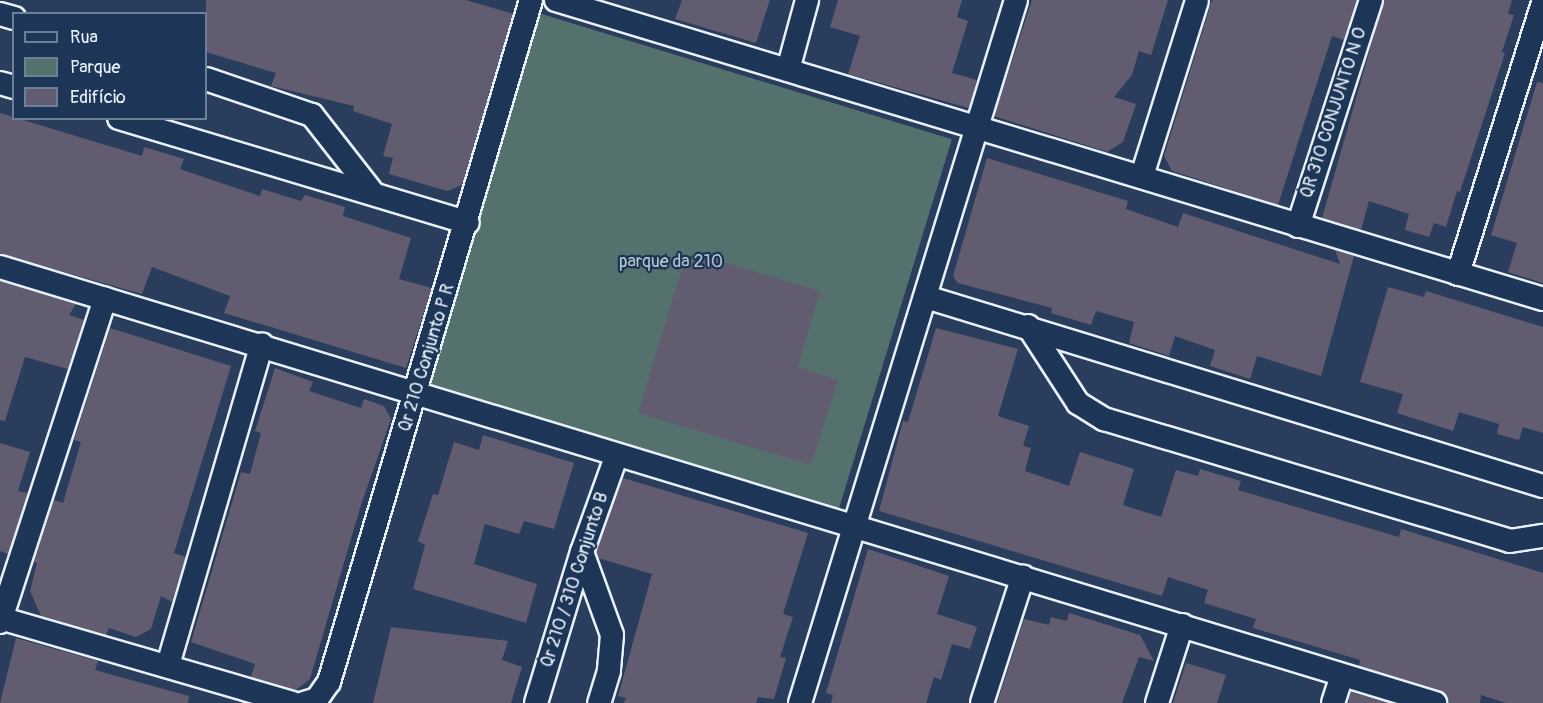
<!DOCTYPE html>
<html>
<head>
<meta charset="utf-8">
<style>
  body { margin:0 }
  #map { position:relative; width:1543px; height:703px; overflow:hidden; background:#2b3d5c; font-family:Pangolin,sans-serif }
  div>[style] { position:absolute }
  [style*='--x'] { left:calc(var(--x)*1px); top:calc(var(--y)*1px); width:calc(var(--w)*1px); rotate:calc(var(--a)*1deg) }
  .green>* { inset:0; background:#55716e; transform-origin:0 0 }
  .building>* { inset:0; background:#615c70 }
  .roads { filter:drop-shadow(2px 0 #e8f1f8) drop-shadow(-2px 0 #e8f1f8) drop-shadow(0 2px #e8f1f8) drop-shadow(0 -2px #e8f1f8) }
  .street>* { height:22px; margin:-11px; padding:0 11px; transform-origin:11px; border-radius:11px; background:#1d3557 }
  span { translate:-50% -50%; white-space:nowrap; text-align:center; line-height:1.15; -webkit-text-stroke:4.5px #1d3557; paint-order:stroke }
  .street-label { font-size:18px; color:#e8f1f8 }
  .park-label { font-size:18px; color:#b5c4c8 }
  .legend { position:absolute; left:12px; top:12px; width:195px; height:108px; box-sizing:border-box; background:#1d3557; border:2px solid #6e8097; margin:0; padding:8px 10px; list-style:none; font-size:18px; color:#e8f1f8 }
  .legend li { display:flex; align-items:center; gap:12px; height:30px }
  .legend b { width:30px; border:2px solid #6e8097 }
</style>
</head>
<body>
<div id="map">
  <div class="green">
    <div style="left:532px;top:11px;width:439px;height:398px;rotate:17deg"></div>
  </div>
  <div class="building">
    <div style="clip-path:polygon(206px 0,466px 0,513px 14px,462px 185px,447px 191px,389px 174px,393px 158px,383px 156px,392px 124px,353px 111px,354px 106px,271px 86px,276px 73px,206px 52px)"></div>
    <div style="clip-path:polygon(682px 0,770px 0,756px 43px,675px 19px)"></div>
    <div style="clip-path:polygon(838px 0,962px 0,957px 17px,968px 21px,952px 73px,977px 80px,969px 108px,848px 74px,860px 36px,830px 27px)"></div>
    <div style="clip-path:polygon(1032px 0,1168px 0,1151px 55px,1139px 51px,1132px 75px,1114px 97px,1136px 104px,1123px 142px,1107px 152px,994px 116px)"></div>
    <div style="clip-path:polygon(1212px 0,1357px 0,1344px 40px,1332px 36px,1278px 205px,1172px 171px,1164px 156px)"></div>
    <div style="clip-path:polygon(1384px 0,1512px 0,1508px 14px,1514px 15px,1502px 52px,1505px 53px,1460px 192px,1457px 191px,1446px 227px,1434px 223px,1429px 237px,1405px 230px,1409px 214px,1369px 201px,1361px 230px,1322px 218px)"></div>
    <div style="clip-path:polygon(1537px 82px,1543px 83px,1543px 283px,1508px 272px,1517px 243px,1491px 235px)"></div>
    <div style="clip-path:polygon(0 113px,142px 156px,144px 147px,184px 159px,180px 169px,260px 196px,262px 189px,301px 201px,305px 195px,345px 207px,343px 216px,411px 238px,399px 279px,432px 288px,406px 368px,224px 313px,230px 296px,152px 267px,142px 294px,0 254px)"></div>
    <div style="clip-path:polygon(987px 158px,1128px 201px,1126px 209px,1178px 227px,1183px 213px,1340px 264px,1335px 250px,1354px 256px,1321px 376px,1257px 356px,1250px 379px,1210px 366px,1215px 350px,1175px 336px,1169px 356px,1129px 343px,1134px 322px,1096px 311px,1091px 325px,1051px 313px,1052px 308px,958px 283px,953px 276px)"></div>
    <div style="clip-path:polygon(695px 254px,820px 291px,798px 367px,838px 380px,811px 465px,638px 413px,683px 265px,693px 263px)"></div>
    <div style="clip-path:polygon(0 281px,76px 304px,69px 315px,84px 320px,68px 369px,25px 357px,5px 421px,0 420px)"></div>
    <div style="clip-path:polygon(1388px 287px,1424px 297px,1426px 291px,1543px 327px,1543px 433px,1523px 427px,1519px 440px,1497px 434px,1499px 424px,1459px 412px,1453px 431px,1397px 413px,1403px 394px,1360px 382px)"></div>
    <div style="clip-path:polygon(110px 328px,231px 366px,174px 553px,186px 557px,172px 602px,161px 596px,151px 629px,136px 637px,109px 628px,106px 635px,41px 616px,30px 591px,37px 563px,34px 562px,54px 500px,63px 503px,81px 442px,74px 440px)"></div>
    <div style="clip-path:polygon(936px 328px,1018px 349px,998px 416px,1029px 426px,1023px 446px,1031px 448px,1025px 471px,1069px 486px,1080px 452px,1134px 469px,1123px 505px,1161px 517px,1176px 470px,1198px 476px,1200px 469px,1241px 481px,1238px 490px,1399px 537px,1401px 529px,1543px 573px,1543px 703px,1506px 703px,1481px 695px,1480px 703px,1448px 703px,1439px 690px,1359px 666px,1360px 660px,1253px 628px,1256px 619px,1204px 603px,1208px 590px,1168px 577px,1162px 596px,879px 511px,903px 421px,908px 422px)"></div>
    <div style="clip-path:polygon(275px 368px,313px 382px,309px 391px,361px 408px,364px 399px,384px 406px,391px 419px,360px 508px,310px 679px,296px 690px,251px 677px,255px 664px,191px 642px,241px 472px,250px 474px,261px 433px,255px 431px)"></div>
    <div style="clip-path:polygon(483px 435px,574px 463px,554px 529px,524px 521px,519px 534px,485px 524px,474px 564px,537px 584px,526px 623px,413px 589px,425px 545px,418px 541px,433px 494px,438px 495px,454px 442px,479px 450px)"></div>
    <div style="clip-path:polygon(0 443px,30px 452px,18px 491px,28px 493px,8px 554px,0 551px)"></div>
    <div style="clip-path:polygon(623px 478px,808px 533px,783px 614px,793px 617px,780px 657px,786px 658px,774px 699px,758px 697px,756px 703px,624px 703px,626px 698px,618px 696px,652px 574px,598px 558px,596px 552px)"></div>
    <div style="clip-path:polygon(868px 549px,949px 576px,937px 614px,977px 627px,970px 649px,952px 644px,941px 680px,934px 677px,926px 703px,831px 703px,833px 695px,826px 693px)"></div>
    <div style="clip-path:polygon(1069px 613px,1140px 635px,1154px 661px,1139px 657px,1122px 703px,997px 703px,1024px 619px,1049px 625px,1051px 617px,1067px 621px)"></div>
    <div style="clip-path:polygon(391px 627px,508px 641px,502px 660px,522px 667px,511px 703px,373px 703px)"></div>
    <div style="clip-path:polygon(16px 638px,98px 661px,95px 670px,189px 696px,188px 703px,0 703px)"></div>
    <div style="clip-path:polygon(1186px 663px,1226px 675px,1217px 703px,1173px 703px)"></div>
    <div style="clip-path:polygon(1351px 692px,1389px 703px,1348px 703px)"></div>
  </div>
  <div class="roads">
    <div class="street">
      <div style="--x:556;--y:0;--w:1031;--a:16.85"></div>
      <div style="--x:0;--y:14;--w:15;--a:16"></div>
      <div style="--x:788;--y:70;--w:73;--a:-74.8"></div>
      <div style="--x:206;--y:79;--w:112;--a:18.8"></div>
      <div style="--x:312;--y:115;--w:99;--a:52"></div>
      <div style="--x:0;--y:83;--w:15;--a:16"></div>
      <div style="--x:119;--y:118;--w:364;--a:16.7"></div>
      <div style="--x:1142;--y:176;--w:184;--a:-72.6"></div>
      <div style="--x:1298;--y:226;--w:237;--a:-72.1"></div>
      <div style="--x:0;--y:267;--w:1500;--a:16.9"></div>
      <div style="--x:1458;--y:274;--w:284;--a:-72.6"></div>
      <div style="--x:926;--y:297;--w:645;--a:17.03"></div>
      <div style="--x:1028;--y:326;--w:92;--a:57"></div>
      <div style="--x:1078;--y:403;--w:31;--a:32"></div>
      <div style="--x:1104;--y:419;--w:424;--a:16.7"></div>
      <div style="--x:1510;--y:541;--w:33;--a:-9"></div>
      <div style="--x:582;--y:552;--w:88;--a:70.1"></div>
      <div style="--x:612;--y:635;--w:36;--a:95"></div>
      <div style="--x:609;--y:671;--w:34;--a:107"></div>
      <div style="--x:0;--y:618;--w:304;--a:16.2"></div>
      <div style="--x:0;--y:622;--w:340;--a:-72"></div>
      <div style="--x:168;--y:665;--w:334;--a:-73.7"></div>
      <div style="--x:304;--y:703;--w:14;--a:-17"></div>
      <div style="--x:317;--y:699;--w:21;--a:-55"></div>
      <div style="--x:329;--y:682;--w:711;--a:-73.5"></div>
      <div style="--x:536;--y:703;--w:158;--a:-73.1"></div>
      <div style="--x:582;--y:552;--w:101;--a:-70.3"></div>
      <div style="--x:800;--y:703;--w:735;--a:-72.92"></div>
      <div style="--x:982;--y:703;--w:133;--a:-72.1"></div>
      <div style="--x:1157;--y:703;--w:82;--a:-72.2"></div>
      <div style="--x:1333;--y:703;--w:29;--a:-72"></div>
    </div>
  </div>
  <div class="street-label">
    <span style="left:1334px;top:113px;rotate:-72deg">QR 310 CONJUNTO N O</span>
    <span style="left:427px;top:358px;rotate:-73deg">Qr 210 Conjunto P R</span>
    <span style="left:575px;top:580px;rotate:-72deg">Qr 210 / 310 Conjunto B</span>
  </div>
  <div class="park-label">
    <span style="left:671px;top:262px">parque da 210</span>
  </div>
  <ul class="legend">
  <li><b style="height:8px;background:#1d3557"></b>Rua</li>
  <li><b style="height:16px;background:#55716e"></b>Parque</li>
  <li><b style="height:16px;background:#615c70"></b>Edifício</li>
  </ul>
</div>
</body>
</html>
